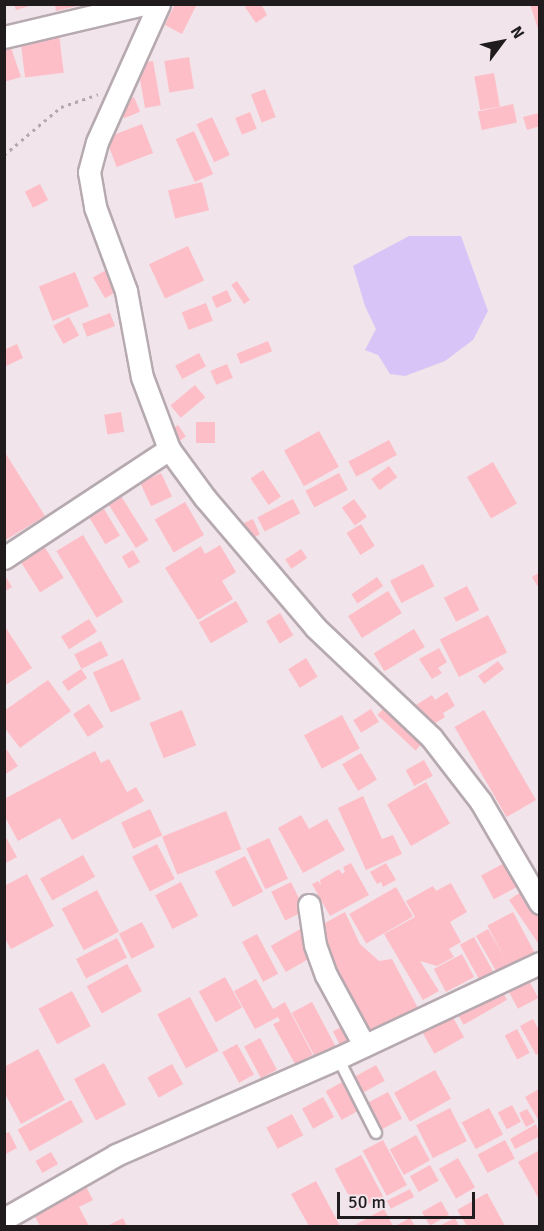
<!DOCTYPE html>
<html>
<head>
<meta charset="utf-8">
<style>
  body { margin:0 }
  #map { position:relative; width:544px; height:1231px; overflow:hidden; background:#f1e4ea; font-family:Signika,sans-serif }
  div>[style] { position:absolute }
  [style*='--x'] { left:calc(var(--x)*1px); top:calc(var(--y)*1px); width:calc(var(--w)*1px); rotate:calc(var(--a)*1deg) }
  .water>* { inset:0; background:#d9c4f8 }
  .building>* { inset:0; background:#febec7; transform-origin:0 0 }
  .path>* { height:3px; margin-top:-1.5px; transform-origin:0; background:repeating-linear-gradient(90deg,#b2a8ad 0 3px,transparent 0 7.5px) }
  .roads { filter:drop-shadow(2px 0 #b6aab0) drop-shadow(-2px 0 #b6aab0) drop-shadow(0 2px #b6aab0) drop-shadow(0 -2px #b6aab0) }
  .lane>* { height:10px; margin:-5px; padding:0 5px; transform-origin:5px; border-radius:5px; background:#fff }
  .street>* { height:21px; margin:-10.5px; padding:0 10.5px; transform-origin:10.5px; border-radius:10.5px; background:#fff }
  span { translate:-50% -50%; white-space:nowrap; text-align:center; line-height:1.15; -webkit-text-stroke:4.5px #f1e4ea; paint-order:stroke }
  .frame { position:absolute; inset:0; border:6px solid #201c1e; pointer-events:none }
  .north { position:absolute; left:472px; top:12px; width:60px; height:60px; -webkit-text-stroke:4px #f1e4ea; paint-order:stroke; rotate:58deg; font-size:16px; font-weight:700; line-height:24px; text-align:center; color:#201c1e }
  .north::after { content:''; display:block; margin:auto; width:21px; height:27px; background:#201c1e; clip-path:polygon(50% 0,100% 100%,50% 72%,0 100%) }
  .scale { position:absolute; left:337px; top:1192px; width:138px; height:27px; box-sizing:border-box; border:3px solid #201c1e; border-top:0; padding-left:8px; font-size:18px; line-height:21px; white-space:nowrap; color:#201c1e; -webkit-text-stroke:4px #f1e4ea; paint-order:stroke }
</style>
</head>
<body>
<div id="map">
  <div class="water">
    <div style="clip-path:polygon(409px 236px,461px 236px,488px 311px,473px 340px,445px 361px,405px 376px,390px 374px,378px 355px,365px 350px,376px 329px,365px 306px,353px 266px)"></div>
  </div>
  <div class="building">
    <div style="clip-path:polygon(14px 4px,33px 4px,33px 5px,16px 10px)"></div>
    <div style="clip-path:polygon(175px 4px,197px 4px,182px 34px,165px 25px)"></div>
    <div style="clip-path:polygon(249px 4px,261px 4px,267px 15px,256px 23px,245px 7px)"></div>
    <div style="clip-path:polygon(530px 4px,540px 4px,540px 31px,539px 32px)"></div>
    <div style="clip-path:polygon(55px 5px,81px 5px,56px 11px)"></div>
    <div style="left:59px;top:34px;width:39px;height:39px;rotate:83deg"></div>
    <div style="clip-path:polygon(8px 39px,21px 77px,4px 82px,4px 40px)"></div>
    <div style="left:189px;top:57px;width:32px;height:25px;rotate:81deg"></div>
    <div style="left:153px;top:61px;width:45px;height:16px;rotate:80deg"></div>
    <div style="left:494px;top:73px;width:34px;height:20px;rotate:80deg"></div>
    <div style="left:265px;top:89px;width:30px;height:15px;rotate:69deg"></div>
    <div style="left:134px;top:97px;width:16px;height:17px;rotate:68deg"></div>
    <div style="left:513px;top:104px;width:19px;height:36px;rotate:78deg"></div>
    <div style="left:250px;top:112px;width:18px;height:16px;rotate:68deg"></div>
    <div style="clip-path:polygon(539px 113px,540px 126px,527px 130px,523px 117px)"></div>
    <div style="left:212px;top:117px;width:42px;height:17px;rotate:65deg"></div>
    <div style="left:142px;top:124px;width:31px;height:39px;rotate:69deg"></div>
    <div style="left:194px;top:131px;width:47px;height:20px;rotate:66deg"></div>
    <div style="left:202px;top:182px;width:29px;height:35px;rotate:76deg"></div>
    <div style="left:40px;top:184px;width:18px;height:17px;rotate:63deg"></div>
    <div style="left:188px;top:246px;width:38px;height:43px;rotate:65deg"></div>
    <div style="left:106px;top:270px;width:24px;height:15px;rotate:60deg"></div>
    <div style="left:75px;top:272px;width:37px;height:39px;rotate:68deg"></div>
    <div style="left:237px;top:281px;width:23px;height:7px;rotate:56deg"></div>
    <div style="left:227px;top:290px;width:12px;height:17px;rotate:66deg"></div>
    <div style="left:206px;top:303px;width:19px;height:26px;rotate:69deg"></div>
    <div style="left:110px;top:313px;width:14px;height:30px;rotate:69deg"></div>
    <div style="left:69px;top:317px;width:21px;height:18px;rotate:61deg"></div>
    <div style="left:268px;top:341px;width:11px;height:34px;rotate:68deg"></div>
    <div style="clip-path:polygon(17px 344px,23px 358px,4px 367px,4px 350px)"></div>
    <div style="left:199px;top:353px;width:15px;height:27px;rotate:62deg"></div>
    <div style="left:227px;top:364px;width:15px;height:18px;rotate:67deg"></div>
    <div style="left:195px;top:385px;width:16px;height:32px;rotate:50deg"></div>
    <div style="left:121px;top:412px;width:20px;height:17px;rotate:81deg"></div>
    <div style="left:196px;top:422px;width:19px;height:21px"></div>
    <div style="left:178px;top:425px;width:14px;height:9px;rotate:56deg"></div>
    <div style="left:319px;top:431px;width:41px;height:40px;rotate:61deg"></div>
    <div style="left:389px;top:440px;width:17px;height:46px;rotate:62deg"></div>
    <div style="clip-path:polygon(4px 451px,45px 516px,4px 541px)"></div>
    <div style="left:493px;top:462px;width:48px;height:30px;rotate:60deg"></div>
    <div style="left:389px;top:466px;width:14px;height:22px;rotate:54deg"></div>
    <div style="left:263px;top:470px;width:32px;height:15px;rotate:56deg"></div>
    <div style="left:161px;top:473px;width:26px;height:23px;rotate:65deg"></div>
    <div style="left:339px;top:473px;width:19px;height:38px;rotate:62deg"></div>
    <div style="left:121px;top:496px;width:52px;height:15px;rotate:58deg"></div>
    <div style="left:293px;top:499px;width:16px;height:40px;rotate:63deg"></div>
    <div style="left:354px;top:499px;width:22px;height:15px;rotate:54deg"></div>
    <div style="left:185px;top:502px;width:38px;height:35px;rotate:60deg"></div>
    <div style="left:104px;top:509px;width:31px;height:17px;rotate:59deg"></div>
    <div style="left:253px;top:519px;width:17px;height:16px;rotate:66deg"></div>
    <div style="left:361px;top:524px;width:26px;height:17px;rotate:58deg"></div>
    <div style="left:83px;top:535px;width:78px;height:31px;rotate:59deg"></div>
    <div style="left:42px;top:543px;width:41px;height:28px;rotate:58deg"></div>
    <div style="clip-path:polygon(220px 545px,236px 572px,222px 581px,233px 599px,198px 620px,165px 568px,201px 546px,205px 554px)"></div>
    <div style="left:301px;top:549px;width:11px;height:19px;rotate:56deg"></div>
    <div style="left:133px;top:550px;width:14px;height:13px;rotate:60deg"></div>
    <div style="left:423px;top:564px;width:25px;height:37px;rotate:63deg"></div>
    <div style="clip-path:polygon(540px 572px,540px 590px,532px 577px)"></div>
    <div style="clip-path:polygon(4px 574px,12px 587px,4px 592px)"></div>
    <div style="left:377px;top:577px;width:11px;height:31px;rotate:56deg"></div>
    <div style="left:467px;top:586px;width:27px;height:26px;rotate:63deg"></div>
    <div style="left:388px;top:591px;width:26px;height:47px;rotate:58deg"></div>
    <div style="left:236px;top:601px;width:24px;height:43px;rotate:60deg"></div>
    <div style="left:280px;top:613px;width:26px;height:16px;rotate:59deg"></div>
    <div style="left:488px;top:615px;width:42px;height:54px;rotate:63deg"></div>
    <div style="left:89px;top:619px;width:15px;height:33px;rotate:58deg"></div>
    <div style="clip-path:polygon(4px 625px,32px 668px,4px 686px)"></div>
    <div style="left:414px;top:629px;width:21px;height:47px;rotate:59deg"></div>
    <div style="left:101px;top:641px;width:16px;height:30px;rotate:63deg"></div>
    <div style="clip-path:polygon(439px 648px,447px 662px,438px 668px,442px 673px,432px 679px,419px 659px)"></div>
    <div style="left:306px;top:658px;width:22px;height:21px;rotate:58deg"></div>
    <div style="left:123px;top:659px;width:44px;height:33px;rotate:66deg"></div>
    <div style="left:498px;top:661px;width:10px;height:25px;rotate:53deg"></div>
    <div style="left:81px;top:669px;width:11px;height:23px;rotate:56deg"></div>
    <div style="clip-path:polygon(48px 680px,71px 711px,20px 748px,4px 727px,4px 711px)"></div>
    <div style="clip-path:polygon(447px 692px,455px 706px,443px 713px,445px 717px,429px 727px,416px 705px,432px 695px,435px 700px)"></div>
    <div style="left:89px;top:704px;width:27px;height:19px;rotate:57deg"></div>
    <div style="left:385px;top:707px;width:52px;height:11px;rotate:43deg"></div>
    <div style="left:371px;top:709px;width:15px;height:21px;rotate:58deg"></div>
    <div style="left:182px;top:710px;width:38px;height:35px;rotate:68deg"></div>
    <div style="left:484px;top:710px;width:104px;height:34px;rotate:60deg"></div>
    <div style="left:342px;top:715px;width:38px;height:43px;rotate:62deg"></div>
    <div style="clip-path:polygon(4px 746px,18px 766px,4px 775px)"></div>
    <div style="clip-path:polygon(95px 751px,101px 763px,109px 759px,127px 792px,136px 787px,144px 801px,72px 840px,60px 818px,18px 841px,4px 815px,4px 799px)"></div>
    <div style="left:361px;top:753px;width:31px;height:22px;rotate:59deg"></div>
    <div style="left:424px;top:760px;width:18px;height:21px;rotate:61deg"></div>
    <div style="left:426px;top:782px;width:48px;height:45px;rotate:60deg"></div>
    <div style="clip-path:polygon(363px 796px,382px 839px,393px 835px,402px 854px,366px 870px,338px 808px)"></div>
    <div style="left:150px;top:809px;width:29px;height:32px;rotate:65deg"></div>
    <div style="left:226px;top:811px;width:41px;height:69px;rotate:68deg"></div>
    <div style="clip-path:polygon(301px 815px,309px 829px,327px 819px,345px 850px,303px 873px,278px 828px)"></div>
    <div style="clip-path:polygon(4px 834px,17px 857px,4px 864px)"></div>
    <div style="left:269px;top:838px;width:45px;height:25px;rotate:65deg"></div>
    <div style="left:157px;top:844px;width:39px;height:28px;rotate:63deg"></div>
    <div style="left:83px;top:855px;width:25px;height:49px;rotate:61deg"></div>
    <div style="left:245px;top:856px;width:40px;height:34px;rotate:63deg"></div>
    <div style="left:512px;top:859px;width:27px;height:35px;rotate:62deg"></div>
    <div style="clip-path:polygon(351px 863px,369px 895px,330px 916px,312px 884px,318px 881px,321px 885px,320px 880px,339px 869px,342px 874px,345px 872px,343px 867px)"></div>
    <div style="clip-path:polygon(386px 863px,396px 880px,383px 887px,381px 882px,377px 884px,370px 872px)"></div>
    <div style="clip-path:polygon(27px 874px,54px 926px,11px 949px,4px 937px,4px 886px)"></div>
    <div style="left:181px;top:882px;width:38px;height:29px;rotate:63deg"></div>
    <div style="left:291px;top:882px;width:32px;height:22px;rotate:64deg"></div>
    <div style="clip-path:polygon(451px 883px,467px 912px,450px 922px,461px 942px,449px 949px,454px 957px,437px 966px,420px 961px,439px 991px,423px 1000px,384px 934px,415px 917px,406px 901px,433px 886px,436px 891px)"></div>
    <div style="left:396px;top:887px;width:34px;height:54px;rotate:60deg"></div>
    <div style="clip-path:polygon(525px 889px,540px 911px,540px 946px,509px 900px)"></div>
    <div style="left:97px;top:890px;width:47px;height:40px;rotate:62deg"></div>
    <div style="clip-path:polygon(345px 912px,360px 944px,379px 961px,392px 959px,420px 1012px,366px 1040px,314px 929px)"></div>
    <div style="left:513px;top:912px;width:49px;height:29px;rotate:62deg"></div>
    <div style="left:142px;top:922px;width:28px;height:26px;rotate:63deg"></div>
    <div style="left:302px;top:928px;width:30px;height:36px;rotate:60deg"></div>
    <div style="left:488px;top:929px;width:48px;height:14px;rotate:60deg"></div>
    <div style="left:257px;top:934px;width:45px;height:17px;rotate:62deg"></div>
    <div style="left:474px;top:937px;width:46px;height:16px;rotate:61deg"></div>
    <div style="left:117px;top:938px;width:22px;height:46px;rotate:63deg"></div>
    <div style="left:462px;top:954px;width:26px;height:32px;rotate:62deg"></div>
    <div style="left:127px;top:964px;width:31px;height:46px;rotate:61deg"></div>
    <div style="left:526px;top:975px;width:26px;height:23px;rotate:62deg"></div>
    <div style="left:225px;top:977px;width:35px;height:30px;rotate:61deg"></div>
    <div style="clip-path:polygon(256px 979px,273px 1009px,285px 1002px,313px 1055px,295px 1064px,273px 1024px,280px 1021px,278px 1017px,255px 1029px,234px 991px)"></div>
    <div style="left:499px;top:986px;width:16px;height:50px;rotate:60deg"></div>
    <div style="left:72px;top:991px;width:40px;height:38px;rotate:62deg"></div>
    <div style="left:190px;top:997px;width:61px;height:37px;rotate:62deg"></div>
    <div style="left:312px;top:1002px;width:51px;height:23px;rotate:62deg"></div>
    <div style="left:450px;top:1012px;width:29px;height:34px;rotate:61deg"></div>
    <div style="clip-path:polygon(533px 1019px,540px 1032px,540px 1053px,536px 1055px,520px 1026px)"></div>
    <div style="left:347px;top:1024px;width:17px;height:16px;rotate:62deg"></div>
    <div style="left:517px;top:1029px;width:27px;height:14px;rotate:62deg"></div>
    <div style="left:260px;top:1038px;width:36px;height:18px;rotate:62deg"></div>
    <div style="left:237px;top:1044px;width:35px;height:17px;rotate:61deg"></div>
    <div style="clip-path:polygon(38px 1049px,65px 1100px,21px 1124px,4px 1092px,4px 1067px)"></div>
    <div style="left:104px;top:1063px;width:47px;height:34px;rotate:62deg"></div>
    <div style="left:172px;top:1064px;width:23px;height:28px;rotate:61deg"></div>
    <div style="left:376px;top:1065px;width:18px;height:29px;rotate:61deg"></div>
    <div style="left:435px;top:1070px;width:33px;height:47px;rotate:61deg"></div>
    <div style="left:344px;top:1081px;width:33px;height:21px;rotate:61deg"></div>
    <div style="clip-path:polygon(539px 1089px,540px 1091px,540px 1123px,525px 1097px)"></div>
    <div style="left:388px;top:1092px;width:30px;height:26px;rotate:62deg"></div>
    <div style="left:323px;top:1097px;width:23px;height:24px;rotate:61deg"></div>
    <div style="left:71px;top:1100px;width:25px;height:61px;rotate:61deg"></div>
    <div style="left:512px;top:1105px;width:19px;height:16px;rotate:62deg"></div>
    <div style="left:450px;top:1108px;width:37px;height:38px;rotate:63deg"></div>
    <div style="left:489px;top:1108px;width:30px;height:31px;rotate:62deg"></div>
    <div style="clip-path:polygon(527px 1109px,535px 1122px,526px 1127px,519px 1113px)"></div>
    <div style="left:292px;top:1114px;width:24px;height:29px;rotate:62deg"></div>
    <div style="clip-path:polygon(536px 1124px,540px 1136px,515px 1149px,510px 1139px)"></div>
    <div style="clip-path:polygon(9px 1132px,17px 1148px,4px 1155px,4px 1134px)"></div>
    <div style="left:416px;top:1135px;width:29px;height:30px;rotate:61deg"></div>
    <div style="left:383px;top:1140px;width:51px;height:23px;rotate:62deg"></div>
    <div style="left:505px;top:1140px;width:21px;height:31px;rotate:62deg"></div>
    <div style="clip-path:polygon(540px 1150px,540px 1201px,518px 1162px)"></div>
    <div style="left:51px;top:1152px;width:14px;height:18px;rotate:60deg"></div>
    <div style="left:361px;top:1155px;width:47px;height:30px;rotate:62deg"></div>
    <div style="left:458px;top:1158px;width:34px;height:22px;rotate:60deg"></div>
    <div style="left:430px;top:1165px;width:18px;height:23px;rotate:61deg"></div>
    <div style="clip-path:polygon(316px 1181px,340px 1226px,309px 1226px,291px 1194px)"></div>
    <div style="clip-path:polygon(84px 1183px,93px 1200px,79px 1207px,89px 1226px,40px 1226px,32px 1211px)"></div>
    <div style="left:410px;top:1189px;width:9px;height:26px;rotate:63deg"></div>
    <div style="clip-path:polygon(487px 1193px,505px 1226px,467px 1226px,457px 1210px)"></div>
    <div style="left:441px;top:1201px;width:16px;height:22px;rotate:60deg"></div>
    <div style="clip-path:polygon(384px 1209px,393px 1226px,353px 1226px)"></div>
    <div style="clip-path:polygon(123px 1218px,127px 1226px,107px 1226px)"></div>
    <div style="clip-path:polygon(410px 1218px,415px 1226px,395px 1226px)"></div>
    <div style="clip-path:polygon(455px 1218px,459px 1226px,439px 1226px)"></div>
  </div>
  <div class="path">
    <div style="--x:4;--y:155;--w:75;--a:-40.1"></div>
    <div style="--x:61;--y:107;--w:39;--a:-19"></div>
  </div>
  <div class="roads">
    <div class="lane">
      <div style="--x:338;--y:1058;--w:84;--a:63.1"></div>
    </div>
    <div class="street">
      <div style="--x:159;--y:4;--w:151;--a:114.2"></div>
      <div style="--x:97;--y:142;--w:31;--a:105"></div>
      <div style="--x:89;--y:172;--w:36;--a:80"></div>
      <div style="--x:95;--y:207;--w:90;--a:69.7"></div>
      <div style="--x:126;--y:291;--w:87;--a:79.5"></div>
      <div style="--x:142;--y:377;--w:77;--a:69.4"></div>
      <div style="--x:169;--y:449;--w:61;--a:53.7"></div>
      <div style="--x:205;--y:498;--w:170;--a:49.5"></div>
      <div style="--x:315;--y:627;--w:160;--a:43.5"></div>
      <div style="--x:431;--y:737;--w:82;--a:52.4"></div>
      <div style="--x:481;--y:802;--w:117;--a:59.7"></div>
      <div style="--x:4;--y:37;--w:144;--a:-13.3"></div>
      <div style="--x:4;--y:558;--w:198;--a:-33.4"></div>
      <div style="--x:309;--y:905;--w:40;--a:81.5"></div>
      <div style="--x:315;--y:945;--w:32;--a:70"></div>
      <div style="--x:326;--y:975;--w:80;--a:61.5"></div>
      <div style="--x:4;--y:1219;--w:129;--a:-29.7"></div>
      <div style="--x:116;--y:1155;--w:242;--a:-23.6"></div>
      <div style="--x:338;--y:1058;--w:223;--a:-25.2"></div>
    </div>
  </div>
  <div class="frame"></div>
  <div class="north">N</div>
  <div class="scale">50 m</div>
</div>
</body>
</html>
